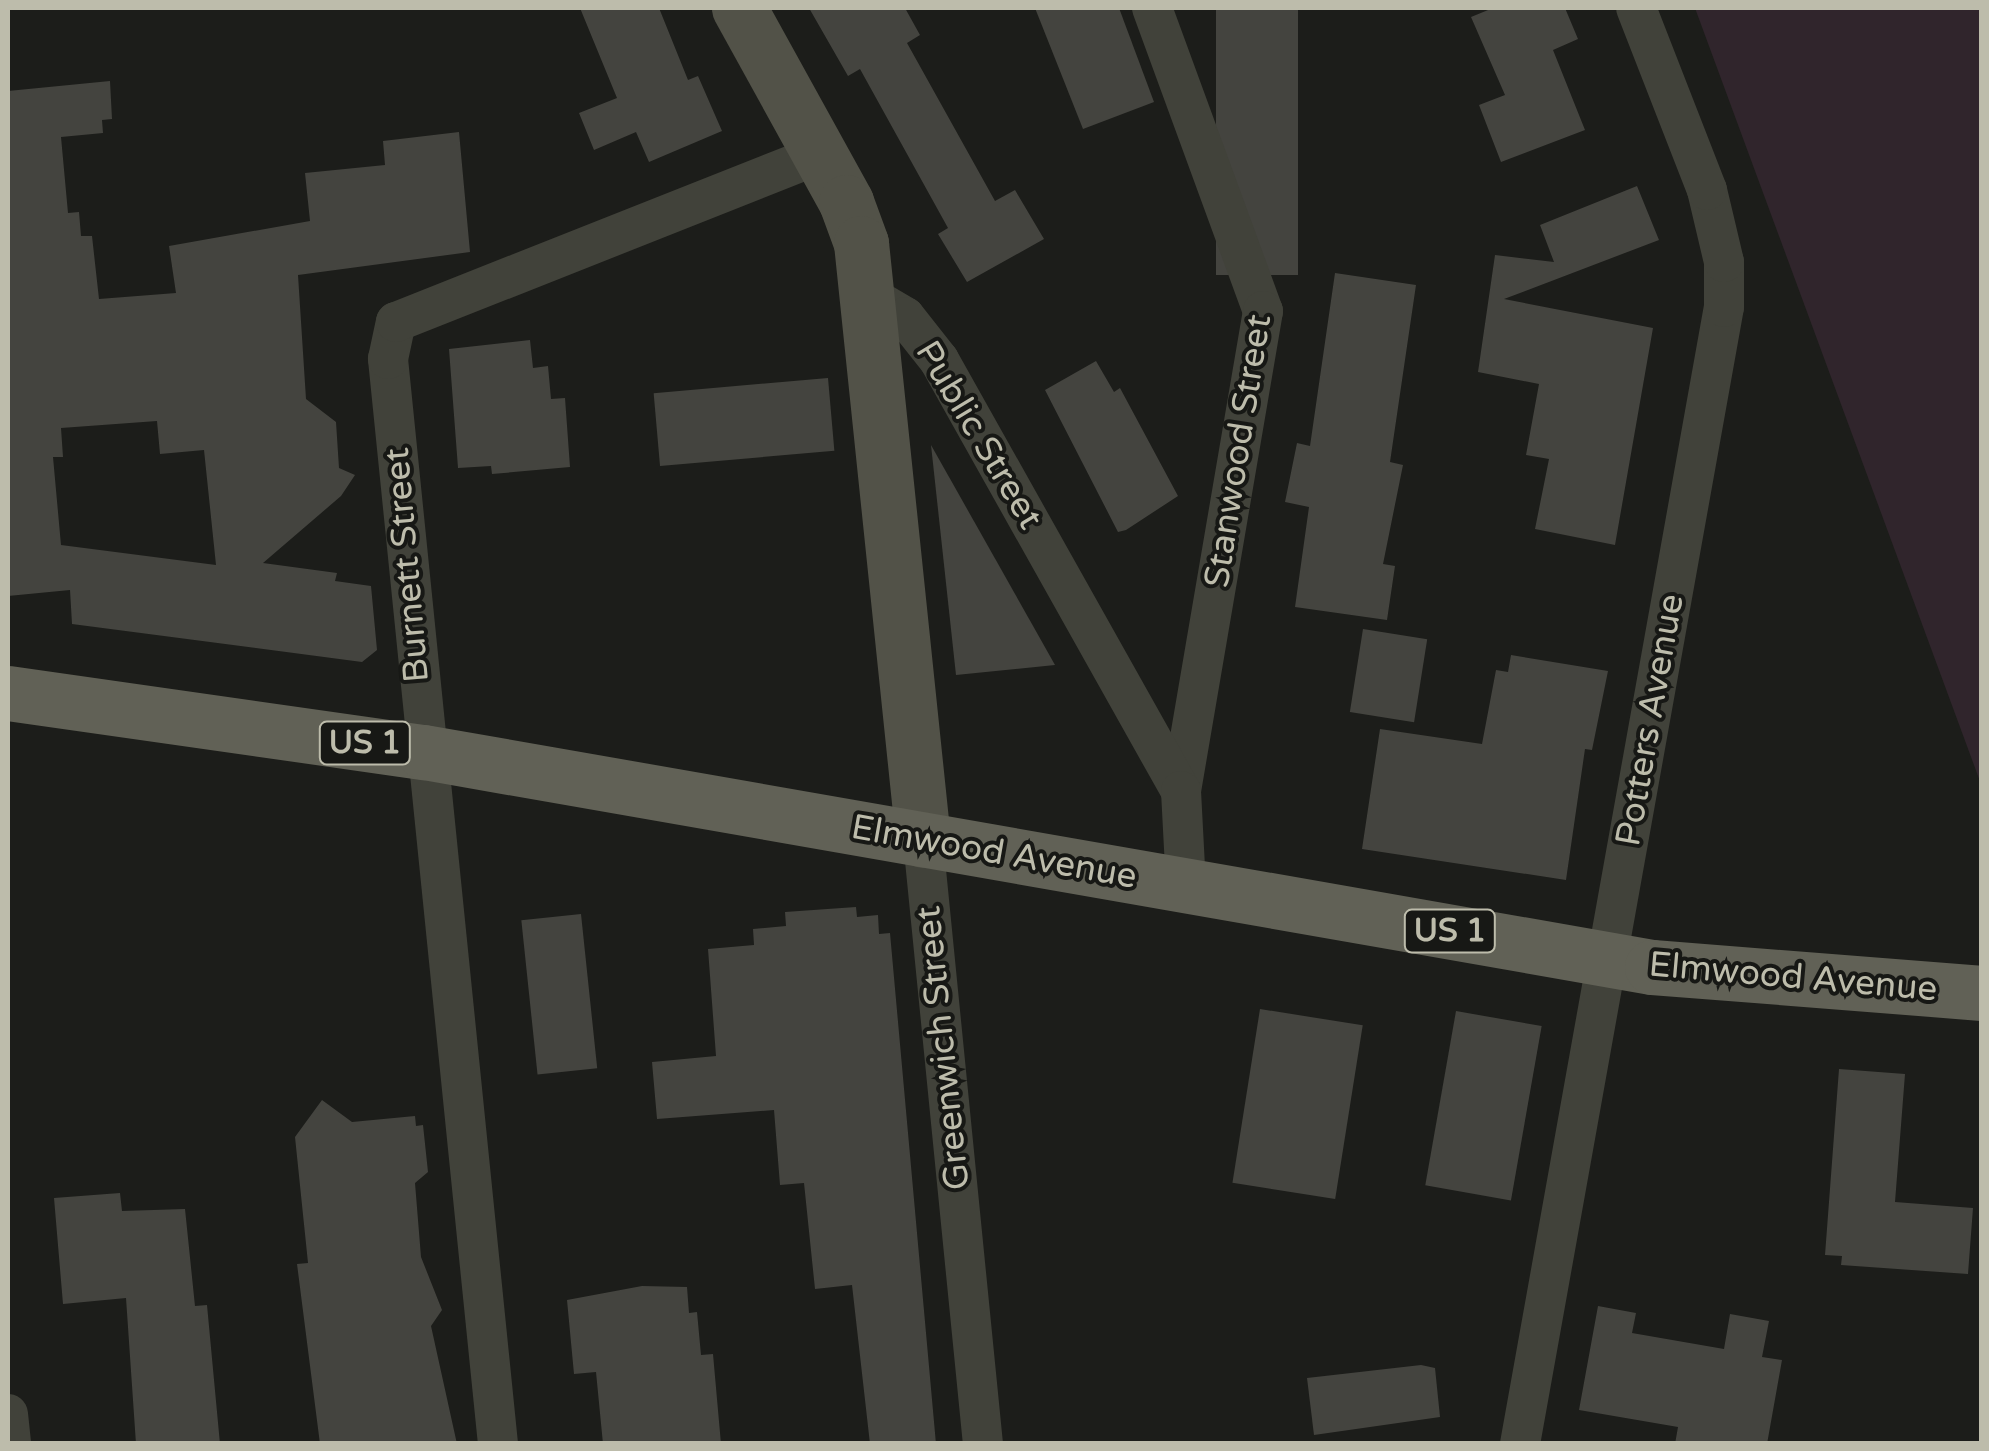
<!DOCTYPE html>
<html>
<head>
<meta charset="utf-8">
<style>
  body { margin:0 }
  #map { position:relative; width:1989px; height:1451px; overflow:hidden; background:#1c1d1a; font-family:"Varela Round",sans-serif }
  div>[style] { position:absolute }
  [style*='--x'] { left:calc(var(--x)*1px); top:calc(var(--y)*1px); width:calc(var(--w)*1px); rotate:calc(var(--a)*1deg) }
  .green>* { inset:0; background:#30252c }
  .building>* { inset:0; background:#44443f; transform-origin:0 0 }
  .street>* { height:40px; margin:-20px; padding:0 20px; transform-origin:20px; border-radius:20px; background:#41423a }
  .secondary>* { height:55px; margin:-27.5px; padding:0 27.5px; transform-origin:27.5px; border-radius:27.5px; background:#525248 }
  .primary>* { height:55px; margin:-27.5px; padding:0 27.5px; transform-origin:27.5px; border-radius:27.5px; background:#616156 }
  span { translate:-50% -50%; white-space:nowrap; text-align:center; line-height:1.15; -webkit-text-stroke:8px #171815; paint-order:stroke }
  .shield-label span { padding:2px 8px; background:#171815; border:2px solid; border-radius:8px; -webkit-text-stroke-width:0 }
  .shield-label { font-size:32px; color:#bdbcab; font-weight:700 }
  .street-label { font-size:35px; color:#bdbcab }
  .frame { position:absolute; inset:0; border:10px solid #bdbcab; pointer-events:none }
</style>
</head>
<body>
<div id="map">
  <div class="green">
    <div style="clip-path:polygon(1695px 8px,1981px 8px,1981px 784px)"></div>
  </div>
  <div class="building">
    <div style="clip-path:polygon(580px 8px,659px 8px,688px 80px,698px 76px,722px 131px,649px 162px,636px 132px,594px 150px,579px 113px,617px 98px)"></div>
    <div style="clip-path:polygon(809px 8px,905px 8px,920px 35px,907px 43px,995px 201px,1015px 190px,1044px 239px,967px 282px,938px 234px,948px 228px,860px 69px,848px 76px)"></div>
    <div style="clip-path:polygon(1035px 8px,1119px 8px,1154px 102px,1083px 129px)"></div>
    <div style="left:1216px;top:8px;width:82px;height:267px"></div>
    <div style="clip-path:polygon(1493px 8px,1565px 8px,1578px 39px,1553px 50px,1585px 130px,1501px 162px,1479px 105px,1505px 95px,1471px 17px)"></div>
    <div style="clip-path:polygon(evenodd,110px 81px,112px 119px,102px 120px,103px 133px,61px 137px,68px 213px,79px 212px,81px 236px,92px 236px,99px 299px,176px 293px,169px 246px,310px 221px,305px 173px,385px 165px,383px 141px,459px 132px,470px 252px,298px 275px,306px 399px,336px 422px,339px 468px,355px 475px,341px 496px,263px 563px,337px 573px,335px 581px,371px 586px,377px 650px,362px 662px,72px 624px,70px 590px,8px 596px,8px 91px,110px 81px,157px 421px,160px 454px,204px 450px,216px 565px,61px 545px,53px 457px,63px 457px,61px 428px,157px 421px)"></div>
    <div style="clip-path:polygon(1637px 186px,1659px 240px,1504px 299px,1653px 328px,1615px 545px,1535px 529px,1549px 459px,1526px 455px,1539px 384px,1478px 372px,1495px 255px,1554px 262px,1540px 225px)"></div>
    <div style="clip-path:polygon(1335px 273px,1416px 285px,1390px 462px,1403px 465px,1383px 564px,1395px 566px,1387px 620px,1295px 607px,1309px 507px,1285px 502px,1297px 443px,1310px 446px)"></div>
    <div style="clip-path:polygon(530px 340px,533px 368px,548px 366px,551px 399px,565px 398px,570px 467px,492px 474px,491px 466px,458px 468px,449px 349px)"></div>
    <div style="clip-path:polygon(1096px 361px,1114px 392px,1120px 388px,1178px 496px,1126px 530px,1118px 532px,1045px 390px)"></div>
    <div style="left:828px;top:378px;width:73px;height:175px;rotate:85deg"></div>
    <div style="clip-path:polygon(931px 445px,1055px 665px,956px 675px)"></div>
    <div style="left:1363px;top:629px;width:65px;height:84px;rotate:9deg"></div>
    <div style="clip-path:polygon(1511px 655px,1608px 671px,1592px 750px,1585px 749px,1566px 880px,1362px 849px,1380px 729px,1482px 744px,1496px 670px,1508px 672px)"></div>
    <div style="clip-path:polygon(856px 907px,857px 917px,878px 915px,879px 934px,890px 933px,936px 1444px,870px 1444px,852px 1285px,815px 1289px,804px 1183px,780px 1185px,774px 1110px,657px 1119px,652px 1062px,716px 1056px,708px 949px,754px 945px,753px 929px,786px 926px,785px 912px)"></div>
    <div style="left:581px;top:914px;width:155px;height:60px;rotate:84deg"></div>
    <div style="left:1260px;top:1009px;width:104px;height:176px;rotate:9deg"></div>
    <div style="left:1456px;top:1011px;width:87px;height:177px;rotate:10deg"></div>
    <div style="clip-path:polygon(1839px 1069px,1905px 1074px,1895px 1202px,1973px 1208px,1968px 1274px,1841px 1265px,1842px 1256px,1825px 1255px)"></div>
    <div style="clip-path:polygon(322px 1100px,352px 1122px,415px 1116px,416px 1126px,423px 1125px,428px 1172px,415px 1183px,421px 1257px,442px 1310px,431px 1326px,457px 1444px,320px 1444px,297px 1264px,308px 1263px,295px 1137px)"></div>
    <div style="clip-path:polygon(120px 1193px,122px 1211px,185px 1209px,195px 1306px,207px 1305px,220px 1444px,136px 1444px,126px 1298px,63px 1304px,54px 1198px)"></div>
    <div style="clip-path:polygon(642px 1286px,687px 1287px,689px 1313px,697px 1312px,701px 1355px,713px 1354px,721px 1444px,603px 1444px,596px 1372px,574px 1374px,567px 1300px)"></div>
    <div style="clip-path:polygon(1598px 1306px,1636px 1313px,1632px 1333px,1724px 1349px,1730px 1314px,1769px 1321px,1762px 1357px,1782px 1360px,1767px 1444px,1675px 1444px,1678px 1427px,1579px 1410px)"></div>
    <div style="clip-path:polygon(1421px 1365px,1435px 1368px,1440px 1417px,1314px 1435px,1307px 1378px)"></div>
  </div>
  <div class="street">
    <div style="--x:1152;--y:8;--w:323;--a:69.9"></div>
    <div style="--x:1263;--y:311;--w:487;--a:99.7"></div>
    <div style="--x:866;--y:294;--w:45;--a:30.5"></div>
    <div style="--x:905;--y:317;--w:55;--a:51.7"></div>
    <div style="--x:939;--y:360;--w:494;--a:60.7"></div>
    <div style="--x:1181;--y:791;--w:94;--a:87"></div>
    <div style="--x:923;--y:840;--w:607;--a:84.33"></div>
    <div style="--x:8;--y:1414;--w:30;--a:84"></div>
    <div style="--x:498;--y:1444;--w:1091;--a:-95.79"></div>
    <div style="--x:388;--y:359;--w:38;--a:-78"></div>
    <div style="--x:396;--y:322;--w:457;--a:-21.6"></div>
    <div style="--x:1520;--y:1444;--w:1155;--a:-79.83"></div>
    <div style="--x:1724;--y:307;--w:45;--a:-90"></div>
    <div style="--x:1724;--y:262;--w:74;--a:-103.3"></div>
    <div style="--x:1707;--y:190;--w:195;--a:-111.3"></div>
  </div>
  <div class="secondary">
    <div style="--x:739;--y:8;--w:222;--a:61.1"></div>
    <div style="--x:846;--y:202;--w:44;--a:69.9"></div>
    <div style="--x:861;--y:243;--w:600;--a:84.07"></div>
  </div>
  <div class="primary">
    <div style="--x:8;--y:693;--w:420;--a:8.1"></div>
    <div style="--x:424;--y:752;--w:1247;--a:9.93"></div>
    <div style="--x:1652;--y:967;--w:331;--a:4.5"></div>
  </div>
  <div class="shield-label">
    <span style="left:365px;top:743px">US 1</span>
    <span style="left:1450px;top:931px">US 1</span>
  </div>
  <div class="street-label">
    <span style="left:979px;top:435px;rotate:59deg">Public Street</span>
    <span style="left:1238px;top:451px;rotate:-81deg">Stanwood Street</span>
    <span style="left:407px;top:565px;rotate:-95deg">Burnett Street</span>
    <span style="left:1650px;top:720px;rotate:-80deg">Potters Avenue</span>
    <span style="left:994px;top:852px;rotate:10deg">Elmwood Avenue</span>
    <span style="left:1793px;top:977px;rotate:5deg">Elmwood Avenue</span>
    <span style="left:943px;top:1048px;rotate:-96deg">Greenwich Street</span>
  </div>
  <div class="frame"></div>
</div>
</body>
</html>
